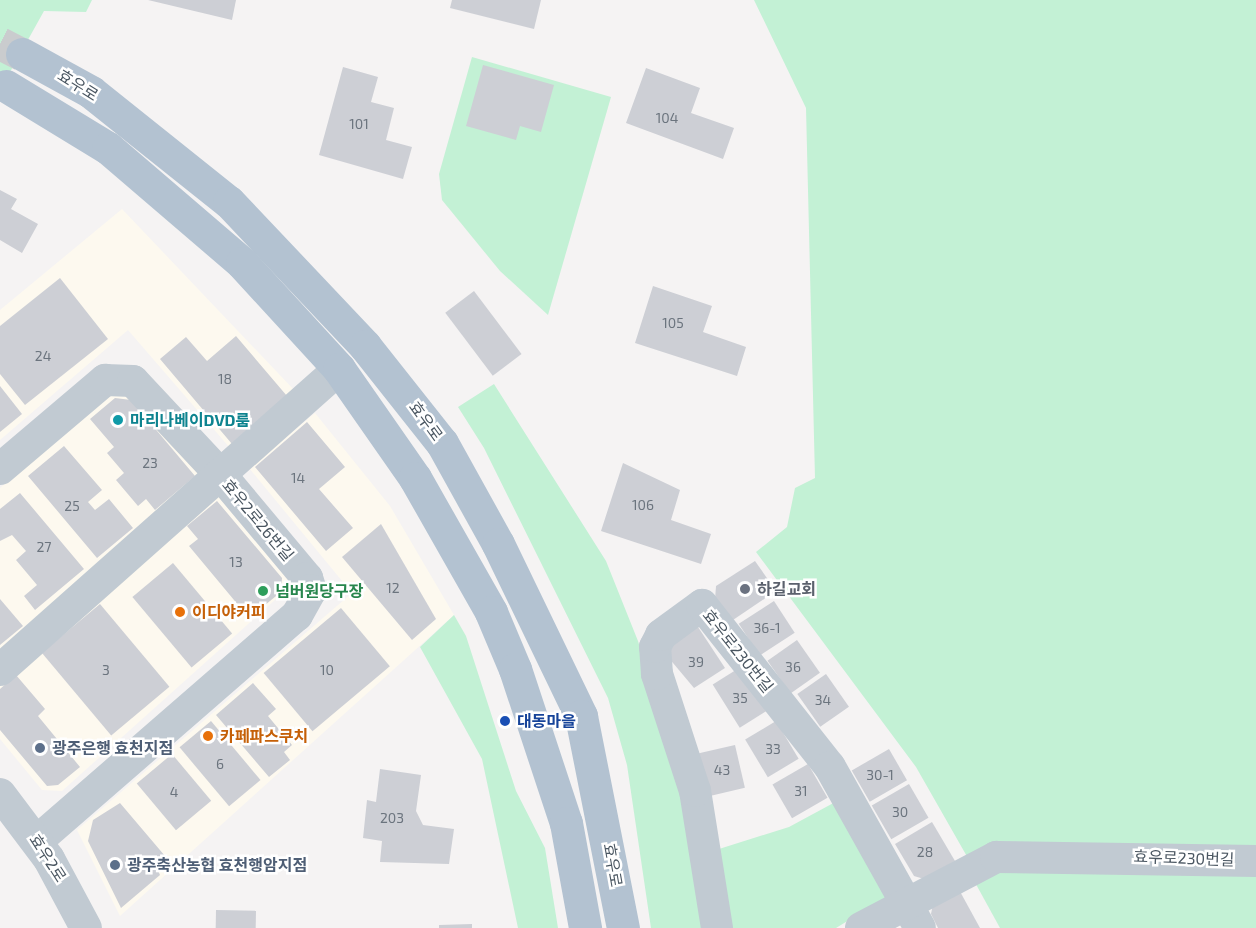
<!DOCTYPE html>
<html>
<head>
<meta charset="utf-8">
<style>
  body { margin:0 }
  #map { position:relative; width:1256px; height:928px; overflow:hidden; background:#f5f3f3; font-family:"Exo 2","Noto Sans KR",sans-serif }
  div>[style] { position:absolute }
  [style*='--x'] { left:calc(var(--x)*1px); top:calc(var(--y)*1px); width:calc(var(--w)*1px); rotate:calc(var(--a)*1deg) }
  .commercial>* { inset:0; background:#fdf9ef }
  .green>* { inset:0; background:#c3f1d5 }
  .building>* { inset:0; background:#cdcfd5; transform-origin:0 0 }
  .major-tunnel>* { height:33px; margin-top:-16.5px; transform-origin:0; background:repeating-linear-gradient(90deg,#caccce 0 33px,transparent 0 49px) }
  .minor>* { height:32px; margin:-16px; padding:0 16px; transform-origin:16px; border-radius:16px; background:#c1cad2 }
  .major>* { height:33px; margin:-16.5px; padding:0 16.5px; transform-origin:16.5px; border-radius:16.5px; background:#b3c2d1 }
  .dots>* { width:16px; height:16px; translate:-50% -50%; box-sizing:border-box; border:3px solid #fff; border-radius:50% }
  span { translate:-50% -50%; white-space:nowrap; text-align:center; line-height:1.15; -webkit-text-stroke:5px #fff; paint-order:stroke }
  .number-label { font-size:14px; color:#6b747e }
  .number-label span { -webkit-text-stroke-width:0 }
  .street-label { font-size:16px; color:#4a5661 }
  .culture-label { font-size:16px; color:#0d838f; font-weight:700 }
  .left { translate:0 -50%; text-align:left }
  .worship-label { font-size:16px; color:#5b616d; font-weight:700 }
  .leisure-label { font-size:16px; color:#27864d; font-weight:700 }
  .food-label { font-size:16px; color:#c56008; font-weight:700 }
  .transit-label { font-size:16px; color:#164399; font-weight:700 }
  .service-label { font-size:16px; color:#4e5e75; font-weight:700 }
</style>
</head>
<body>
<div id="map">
  <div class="commercial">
    <div style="clip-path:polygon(122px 209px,296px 392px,230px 448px,128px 330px,0 440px,0 310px)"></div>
    <div style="clip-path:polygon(123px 388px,201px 476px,0 650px,0 488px,113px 390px)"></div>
    <div style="clip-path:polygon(315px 413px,390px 506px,454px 615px,120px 916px,77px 830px,352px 593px,249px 468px)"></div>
    <div style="clip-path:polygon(218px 496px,288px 579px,286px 590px,62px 791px,42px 790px,0 739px,0 683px)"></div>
  </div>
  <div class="green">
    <div style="clip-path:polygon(0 0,92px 0,86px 12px,44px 11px,0 90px)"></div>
    <div style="clip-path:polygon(754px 0,1256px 0,1256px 847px,969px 860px,916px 767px,756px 552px,787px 527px,795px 488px,815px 478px,806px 108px)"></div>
    <div style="clip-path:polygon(472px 57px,611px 97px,548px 315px,500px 271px,442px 200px,439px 174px)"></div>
    <div style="clip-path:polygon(494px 384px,606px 561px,638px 641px,679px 775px,709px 928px,651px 928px,627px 765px,608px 698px,484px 448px,458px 407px)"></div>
    <div style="clip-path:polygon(454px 615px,466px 636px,516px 791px,545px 848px,558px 928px,518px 928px,482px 759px,420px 647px)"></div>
    <div style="clip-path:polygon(839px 800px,887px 897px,836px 928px,729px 928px,719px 849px,789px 827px)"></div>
    <div style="clip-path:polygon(1002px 868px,1256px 873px,1256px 928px,1000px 928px,972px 877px)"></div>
  </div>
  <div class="building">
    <div style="clip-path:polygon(148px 0,236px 0,232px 20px)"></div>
    <div style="clip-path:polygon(452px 0,541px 0,534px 29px,450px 8px)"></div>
    <div style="clip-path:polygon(483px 65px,554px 85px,541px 132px,520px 126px,516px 140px,466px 126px)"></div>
    <div style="clip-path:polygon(343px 67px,378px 77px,371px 102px,394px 108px,386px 140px,412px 147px,403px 179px,319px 155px)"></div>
    <div style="clip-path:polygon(646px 68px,700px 88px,691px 113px,734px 128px,723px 159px,626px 123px)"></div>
    <div style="clip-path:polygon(0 190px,17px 199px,11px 209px,38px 224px,22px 253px,0 240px)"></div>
    <div style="clip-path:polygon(60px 278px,108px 339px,25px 405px,0 374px,0 326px)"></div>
    <div style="clip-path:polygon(653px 286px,712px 306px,703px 332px,746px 347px,737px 376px,635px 343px)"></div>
    <div style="left:474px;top:291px;width:79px;height:36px;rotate:53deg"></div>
    <div style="clip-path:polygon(236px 336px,287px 396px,232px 444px,160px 359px,186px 337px,207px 361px)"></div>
    <div style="clip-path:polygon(0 386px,22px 414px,0 432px)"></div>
    <div style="clip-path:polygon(115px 398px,131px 400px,195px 476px,155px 510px,146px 499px,138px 506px,116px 480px,124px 473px,107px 453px,114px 447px,90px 419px)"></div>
    <div style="clip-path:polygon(307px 422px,345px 467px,319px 489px,353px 528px,326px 551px,255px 467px)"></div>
    <div style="clip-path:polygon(64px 446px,102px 490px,88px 502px,95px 510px,109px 499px,133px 528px,97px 558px,28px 476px)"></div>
    <div style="clip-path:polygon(623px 463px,680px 490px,671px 520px,711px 534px,701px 564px,601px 531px)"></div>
    <div style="clip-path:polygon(20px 493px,84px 569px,35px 610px,24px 596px,37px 585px,16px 560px,26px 551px,12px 535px,0 541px,0 509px)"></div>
    <div style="clip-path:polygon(217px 501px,282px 578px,281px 592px,249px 618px,189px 546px,198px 539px,187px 526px)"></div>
    <div style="clip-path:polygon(381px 524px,436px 619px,412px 640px,342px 557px)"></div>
    <div style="clip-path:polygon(755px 561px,776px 591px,730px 622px,715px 600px,716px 586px)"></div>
    <div style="left:173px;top:563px;width:92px;height:53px;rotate:50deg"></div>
    <div style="clip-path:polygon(0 599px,23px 626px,0 645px)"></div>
    <div style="left:774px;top:601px;width:38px;height:42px;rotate:57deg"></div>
    <div style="left:100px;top:604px;width:108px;height:76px;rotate:50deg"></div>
    <div style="left:341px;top:608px;width:76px;height:101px;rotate:50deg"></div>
    <div style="clip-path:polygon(698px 627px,725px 668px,694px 688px,668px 657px,671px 645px)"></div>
    <div style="left:797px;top:640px;width:40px;height:36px;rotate:55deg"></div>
    <div style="left:739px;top:668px;width:51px;height:31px;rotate:58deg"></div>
    <div style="left:826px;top:674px;width:40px;height:35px;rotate:55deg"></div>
    <div style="clip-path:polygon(16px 675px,45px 709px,38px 716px,80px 767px,58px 785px,47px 786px,0 730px,0 689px)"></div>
    <div style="clip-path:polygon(253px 683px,276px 709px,268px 716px,292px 745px,284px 752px,290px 760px,269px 777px,216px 715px)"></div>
    <div style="left:211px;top:721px;width:77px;height:41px;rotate:50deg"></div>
    <div style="left:776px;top:721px;width:44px;height:36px;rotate:59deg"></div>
    <div style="left:735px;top:745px;width:44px;height:37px;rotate:77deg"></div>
    <div style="left:889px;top:749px;width:36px;height:43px;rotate:60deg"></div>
    <div style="left:172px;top:754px;width:61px;height:46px;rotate:50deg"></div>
    <div style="left:808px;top:764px;width:39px;height:41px;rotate:60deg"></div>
    <div style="clip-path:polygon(380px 769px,421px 775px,416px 811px,423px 825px,454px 829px,449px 864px,380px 862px,382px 841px,363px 838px,367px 800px,376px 802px)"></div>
    <div style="left:909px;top:784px;width:39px;height:43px;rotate:60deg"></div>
    <div style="clip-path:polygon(120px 803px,165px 856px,155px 864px,160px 875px,121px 908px,88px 841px,93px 820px)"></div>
    <div style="clip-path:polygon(932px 822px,955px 861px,924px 879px,914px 876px,895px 844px)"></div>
    <div style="clip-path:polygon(957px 886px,980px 928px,938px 928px,931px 914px,934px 899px)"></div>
    <div style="left:216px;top:910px;width:40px;height:18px;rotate:1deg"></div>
    <div style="clip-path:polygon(472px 924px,472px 928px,439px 928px,439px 925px)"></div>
  </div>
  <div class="major-tunnel">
    <div style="--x:0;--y:43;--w:25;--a:27"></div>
  </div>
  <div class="minor">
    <div style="--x:0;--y:469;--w:138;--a:-40.3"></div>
    <div style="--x:105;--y:380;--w:28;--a:2"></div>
    <div style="--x:133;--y:381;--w:127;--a:46.9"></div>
    <div style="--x:220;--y:474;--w:136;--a:50.1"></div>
    <div style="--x:307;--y:578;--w:13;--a:72"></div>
    <div style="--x:311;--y:590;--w:29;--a:119"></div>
    <div style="--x:297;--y:615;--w:344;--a:139"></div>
    <div style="--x:0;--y:670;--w:453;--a:-41.6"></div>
    <div style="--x:0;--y:794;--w:81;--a:53"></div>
    <div style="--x:49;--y:859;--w:78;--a:61.8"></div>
    <div style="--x:717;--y:928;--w:139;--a:-99.1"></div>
    <div style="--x:695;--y:791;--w:123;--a:-108"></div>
    <div style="--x:657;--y:674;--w:27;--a:-94"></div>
    <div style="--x:655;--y:647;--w:13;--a:-63"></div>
    <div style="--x:661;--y:635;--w:51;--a:-36.2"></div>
    <div style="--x:702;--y:605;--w:206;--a:51.7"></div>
    <div style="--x:830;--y:767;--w:184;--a:60.8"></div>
    <div style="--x:861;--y:928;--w:153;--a:-27.7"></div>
    <div style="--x:996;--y:857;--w:260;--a:0.9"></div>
  </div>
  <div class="major">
    <div style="--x:22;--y:54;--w:79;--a:28.8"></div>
    <div style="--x:91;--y:92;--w:176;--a:38.6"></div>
    <div style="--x:229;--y:202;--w:198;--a:46.6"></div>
    <div style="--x:365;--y:346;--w:124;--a:51.6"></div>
    <div style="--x:442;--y:443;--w:115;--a:61"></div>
    <div style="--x:498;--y:544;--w:191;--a:64.2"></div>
    <div style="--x:581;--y:716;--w:216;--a:78.8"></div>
    <div style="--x:6;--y:86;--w:119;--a:31.3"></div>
    <div style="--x:108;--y:148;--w:177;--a:40.6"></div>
    <div style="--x:242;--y:263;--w:144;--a:47.5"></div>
    <div style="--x:339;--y:369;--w:133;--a:55.1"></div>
    <div style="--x:415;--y:478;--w:154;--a:60.4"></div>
    <div style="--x:491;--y:612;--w:62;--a:67.2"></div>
    <div style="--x:515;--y:669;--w:162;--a:71.7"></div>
    <div style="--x:566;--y:823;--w:107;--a:79.7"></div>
  </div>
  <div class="dots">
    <div style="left:118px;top:420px;background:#0f9aa8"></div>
    <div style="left:745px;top:589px;background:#6b7280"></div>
    <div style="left:263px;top:591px;background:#2e9e5b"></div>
    <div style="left:180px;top:612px;background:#e8710a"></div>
    <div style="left:505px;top:721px;background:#1a4fb4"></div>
    <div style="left:208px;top:736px;background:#e8710a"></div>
    <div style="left:40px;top:748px;background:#5c6f8a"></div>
    <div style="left:115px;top:865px;background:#5c6f8a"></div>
  </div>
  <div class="number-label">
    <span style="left:667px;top:118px">104</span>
    <span style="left:359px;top:124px">101</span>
    <span style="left:673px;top:323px">105</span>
    <span style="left:43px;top:356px">24</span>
    <span style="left:225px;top:379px">18</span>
    <span style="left:150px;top:463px">23</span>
    <span style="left:298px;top:478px">14</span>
    <span style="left:643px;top:505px">106</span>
    <span style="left:72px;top:506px">25</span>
    <span style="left:44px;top:547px">27</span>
    <span style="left:236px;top:562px">13</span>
    <span style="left:393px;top:588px">12</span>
    <span style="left:767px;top:628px">36-1</span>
    <span style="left:696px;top:662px">39</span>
    <span style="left:793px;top:667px">36</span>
    <span style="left:106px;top:670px">3</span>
    <span style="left:327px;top:670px">10</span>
    <span style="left:740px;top:698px">35</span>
    <span style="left:823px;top:700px">34</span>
    <span style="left:773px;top:749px">33</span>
    <span style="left:220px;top:764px">6</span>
    <span style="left:722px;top:770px">43</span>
    <span style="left:880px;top:775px">30-1</span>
    <span style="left:801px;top:791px">31</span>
    <span style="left:174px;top:792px">4</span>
    <span style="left:900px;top:812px">30</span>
    <span style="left:392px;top:818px">203</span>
    <span style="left:925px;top:852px">28</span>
  </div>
  <div class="street-label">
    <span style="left:78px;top:85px;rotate:32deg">효우로</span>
    <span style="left:426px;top:421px;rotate:54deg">효우로</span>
    <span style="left:258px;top:520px;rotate:50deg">효우2로26번길</span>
    <span style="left:738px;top:651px;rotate:51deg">효우로230번길</span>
    <span style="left:48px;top:858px;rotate:57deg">효우2로</span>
    <span style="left:1184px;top:858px;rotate:2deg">효우로230번길</span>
    <span style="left:613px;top:865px;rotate:80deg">효우로</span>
  </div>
  <div class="culture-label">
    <span class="left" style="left:130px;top:420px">마리나베이DVD룸</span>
  </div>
  <div class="worship-label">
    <span class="left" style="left:757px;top:589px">하길교회</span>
  </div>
  <div class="leisure-label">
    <span class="left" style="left:275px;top:591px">넘버원당구장</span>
  </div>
  <div class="food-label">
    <span class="left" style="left:192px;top:612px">이디야커피</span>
    <span class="left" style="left:220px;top:736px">카페파스쿠치</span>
  </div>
  <div class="transit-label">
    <span class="left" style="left:517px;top:721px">대동마을</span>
  </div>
  <div class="service-label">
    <span class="left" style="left:52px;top:748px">광주은행 효천지점</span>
    <span class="left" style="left:127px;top:865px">광주축산농협 효천행암지점</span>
  </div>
</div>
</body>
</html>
